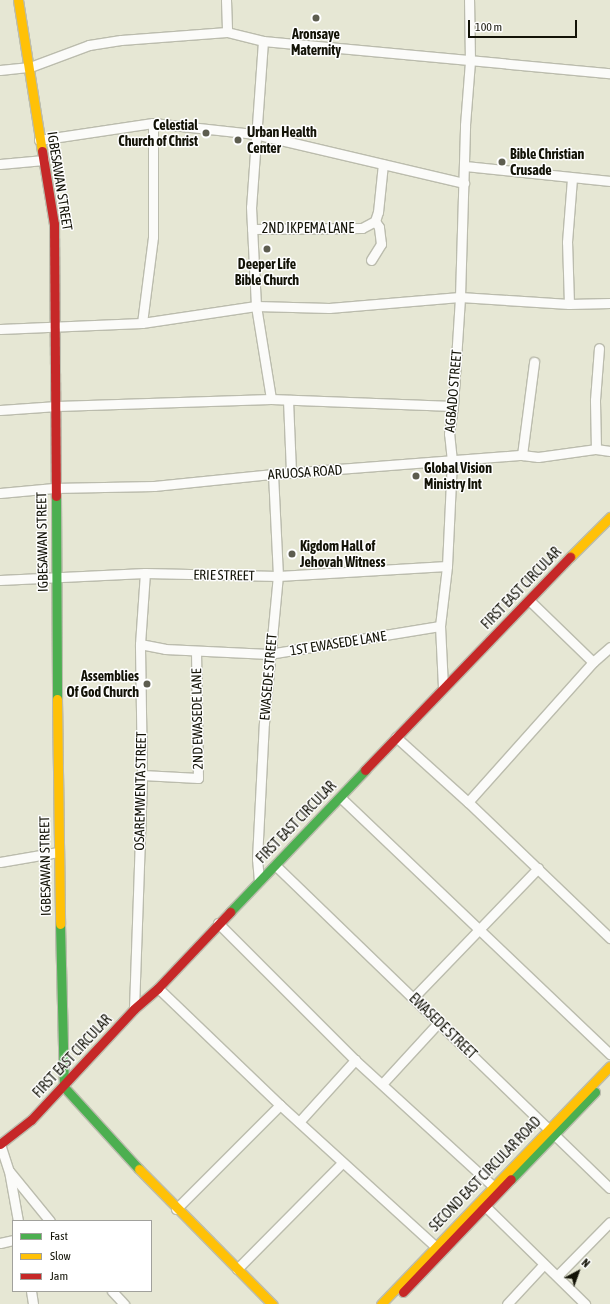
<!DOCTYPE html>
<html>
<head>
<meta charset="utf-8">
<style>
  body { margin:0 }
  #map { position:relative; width:610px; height:1304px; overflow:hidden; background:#e6e7d4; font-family:"Asap Condensed",sans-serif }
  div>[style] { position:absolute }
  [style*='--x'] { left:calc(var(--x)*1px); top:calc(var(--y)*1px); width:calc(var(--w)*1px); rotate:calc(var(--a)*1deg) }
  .roads { filter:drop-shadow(1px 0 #bbbcad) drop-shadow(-1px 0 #bbbcad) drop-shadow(0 1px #bbbcad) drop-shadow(0 -1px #bbbcad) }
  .street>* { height:9px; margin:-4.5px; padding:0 4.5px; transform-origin:4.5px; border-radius:4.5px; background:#fbfbf9 }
  .fast>* { height:9px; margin:-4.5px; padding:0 4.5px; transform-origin:4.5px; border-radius:4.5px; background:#4caf50 }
  .slow>* { height:9px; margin:-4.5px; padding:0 4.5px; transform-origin:4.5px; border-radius:4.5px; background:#ffc107 }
  .jam>* { height:9px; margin:-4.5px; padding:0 4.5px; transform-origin:4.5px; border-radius:4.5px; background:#c62828 }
  .dots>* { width:11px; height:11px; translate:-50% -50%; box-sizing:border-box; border:2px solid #fff; border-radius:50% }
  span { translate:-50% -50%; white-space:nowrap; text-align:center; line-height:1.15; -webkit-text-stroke:3px #fff; paint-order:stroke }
  .poi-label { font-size:14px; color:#131307; font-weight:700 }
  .right { translate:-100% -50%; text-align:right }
  .left { translate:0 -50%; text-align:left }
  .street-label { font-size:14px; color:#131307 }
  .legend { position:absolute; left:12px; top:1220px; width:140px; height:72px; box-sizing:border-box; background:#fff; border:1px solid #a1a19c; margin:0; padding:5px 7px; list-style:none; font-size:12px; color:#131307 }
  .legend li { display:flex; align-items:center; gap:8px; height:20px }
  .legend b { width:20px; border:1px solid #a1a19c }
  .north { position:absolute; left:558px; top:1252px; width:40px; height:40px; -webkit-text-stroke:3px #fff; paint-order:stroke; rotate:41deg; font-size:11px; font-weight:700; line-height:16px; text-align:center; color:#131307 }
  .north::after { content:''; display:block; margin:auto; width:14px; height:18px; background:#131307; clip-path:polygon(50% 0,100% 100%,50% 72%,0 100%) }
  .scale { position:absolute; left:468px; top:20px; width:109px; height:18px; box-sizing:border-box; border:2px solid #131307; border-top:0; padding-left:5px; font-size:12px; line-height:14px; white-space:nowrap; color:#131307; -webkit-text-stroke:3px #fff; paint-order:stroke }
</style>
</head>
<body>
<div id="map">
  <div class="roads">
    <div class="street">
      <div style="--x:226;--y:0;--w:32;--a:88"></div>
      <div style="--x:263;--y:41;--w:166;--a:94.1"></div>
      <div style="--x:251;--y:207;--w:99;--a:87.1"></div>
      <div style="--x:256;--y:306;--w:94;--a:80.8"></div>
      <div style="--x:0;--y:70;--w:30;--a:-6"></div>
      <div style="--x:30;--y:67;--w:63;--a:-20.4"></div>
      <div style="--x:89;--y:45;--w:32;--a:-9"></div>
      <div style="--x:121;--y:40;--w:106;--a:-4.3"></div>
      <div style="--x:227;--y:32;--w:37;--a:14"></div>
      <div style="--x:263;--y:41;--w:348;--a:5.3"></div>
      <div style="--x:39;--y:140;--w:115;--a:-8.5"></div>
      <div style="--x:153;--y:123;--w:103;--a:6.2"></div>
      <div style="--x:255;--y:134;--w:215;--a:13.2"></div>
      <div style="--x:0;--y:164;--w:44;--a:-5.2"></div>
      <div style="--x:465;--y:166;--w:146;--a:5.9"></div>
      <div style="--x:252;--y:229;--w:110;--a:-0.5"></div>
      <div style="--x:362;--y:228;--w:15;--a:-28"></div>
      <div style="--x:375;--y:221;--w:9;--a:-72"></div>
      <div style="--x:378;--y:212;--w:48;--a:-84.1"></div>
      <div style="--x:371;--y:260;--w:19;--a:-58"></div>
      <div style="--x:381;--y:244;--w:17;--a:-97"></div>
      <div style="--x:379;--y:227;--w:7;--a:-124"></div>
      <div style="--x:569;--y:304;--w:62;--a:-91.8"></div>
      <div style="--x:567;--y:242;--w:64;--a:-85.5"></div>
      <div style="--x:142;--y:323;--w:87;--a:-82.7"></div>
      <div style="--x:153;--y:237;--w:114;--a:-90"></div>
      <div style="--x:0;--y:329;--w:142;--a:-2.4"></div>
      <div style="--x:142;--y:323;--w:115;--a:-8.5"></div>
      <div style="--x:256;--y:306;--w:73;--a:1.6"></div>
      <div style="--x:329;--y:308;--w:131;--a:-4.8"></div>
      <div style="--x:460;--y:297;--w:109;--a:3.7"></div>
      <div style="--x:569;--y:304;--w:41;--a:-1.4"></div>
      <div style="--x:288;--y:400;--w:73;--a:87.6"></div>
      <div style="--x:0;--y:410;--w:57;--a:-4"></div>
      <div style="--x:57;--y:406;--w:214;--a:-1.9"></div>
      <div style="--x:271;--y:399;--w:182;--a:2.2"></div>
      <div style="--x:596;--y:449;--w:49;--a:-91.2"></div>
      <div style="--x:595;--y:400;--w:52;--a:-85.6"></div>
      <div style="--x:522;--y:455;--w:94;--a:-82.6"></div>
      <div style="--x:0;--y:493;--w:54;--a:-5.3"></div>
      <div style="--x:54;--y:488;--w:100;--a:-1.1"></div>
      <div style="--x:154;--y:486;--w:120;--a:-5.8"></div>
      <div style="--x:273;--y:474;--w:250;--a:-4.4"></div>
      <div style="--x:522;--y:455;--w:16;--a:7"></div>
      <div style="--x:538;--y:457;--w:59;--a:-7.9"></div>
      <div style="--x:596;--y:449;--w:14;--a:8"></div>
      <div style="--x:0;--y:580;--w:145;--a:-2.8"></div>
      <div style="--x:145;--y:573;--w:133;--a:1.3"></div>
      <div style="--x:278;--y:576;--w:169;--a:-3.4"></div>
      <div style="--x:529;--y:600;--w:89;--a:44.1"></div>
      <div style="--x:140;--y:644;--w:25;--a:11"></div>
      <div style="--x:165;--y:649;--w:104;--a:2.8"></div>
      <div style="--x:269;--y:654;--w:173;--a:-9.3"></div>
      <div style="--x:443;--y:687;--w:61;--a:-92.8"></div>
      <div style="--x:440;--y:626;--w:60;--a:-83.3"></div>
      <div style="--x:447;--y:566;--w:105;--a:-87.3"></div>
      <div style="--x:452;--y:461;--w:27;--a:-96"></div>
      <div style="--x:449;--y:434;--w:28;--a:-82"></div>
      <div style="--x:453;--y:406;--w:109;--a:-86.3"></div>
      <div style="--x:460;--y:297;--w:172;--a:-88.3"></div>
      <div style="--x:465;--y:125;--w:64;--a:-85.5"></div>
      <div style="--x:470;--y:61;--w:61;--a:-90.9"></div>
      <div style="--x:396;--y:737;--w:97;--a:42.1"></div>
      <div style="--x:468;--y:802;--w:197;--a:43.8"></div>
      <div style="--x:142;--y:775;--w:56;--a:3.1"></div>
      <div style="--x:198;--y:778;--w:127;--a:-90.9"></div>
      <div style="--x:340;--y:797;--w:373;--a:43.6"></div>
      <div style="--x:468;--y:802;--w:188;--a:-48.2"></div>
      <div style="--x:593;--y:662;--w:23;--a:-41"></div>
      <div style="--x:0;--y:862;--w:59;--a:-9.8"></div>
      <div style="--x:275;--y:865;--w:465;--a:44"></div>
      <div style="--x:259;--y:881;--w:22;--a:-95"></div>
      <div style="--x:257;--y:859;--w:136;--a:-87.1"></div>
      <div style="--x:264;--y:723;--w:148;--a:-84.6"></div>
      <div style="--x:278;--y:576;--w:102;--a:-92.8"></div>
      <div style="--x:218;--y:923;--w:194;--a:45"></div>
      <div style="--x:355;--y:1060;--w:187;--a:42.4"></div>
      <div style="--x:158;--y:988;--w:169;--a:43.8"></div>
      <div style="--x:280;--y:1105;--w:210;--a:42.3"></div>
      <div style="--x:414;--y:997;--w:179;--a:-46.1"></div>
      <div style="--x:134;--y:1009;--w:234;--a:-88"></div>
      <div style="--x:142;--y:775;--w:131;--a:-90.9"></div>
      <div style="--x:140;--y:644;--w:71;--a:-86"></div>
      <div style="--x:382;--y:1084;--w:84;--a:-47.4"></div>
      <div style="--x:299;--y:1122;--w:84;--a:-47.9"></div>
      <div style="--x:0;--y:1144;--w:28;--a:72"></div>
      <div style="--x:9;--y:1171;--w:51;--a:79.8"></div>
      <div style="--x:10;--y:1172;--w:63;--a:50.8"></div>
      <div style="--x:486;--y:1207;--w:139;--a:44.4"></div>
      <div style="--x:176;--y:1209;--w:147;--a:-45"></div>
      <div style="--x:0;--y:1243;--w:13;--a:-13"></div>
      <div style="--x:237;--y:1269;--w:149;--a:-45.3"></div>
      <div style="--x:558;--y:1275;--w:74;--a:-45.5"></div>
      <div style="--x:31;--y:1291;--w:13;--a:81"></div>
      <div style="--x:112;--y:1291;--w:18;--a:47"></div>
      <div style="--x:507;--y:1304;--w:54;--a:-47.2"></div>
    </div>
    <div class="fast">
      <div style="--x:56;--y:496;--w:203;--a:89.7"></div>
      <div style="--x:230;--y:912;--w:196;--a:-46.4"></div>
      <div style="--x:60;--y:924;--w:163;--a:88.6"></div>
      <div style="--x:64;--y:1087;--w:111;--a:47.6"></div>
      <div style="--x:511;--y:1179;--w:121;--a:-46"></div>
    </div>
    <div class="slow">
      <div style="--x:18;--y:0;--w:153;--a:81"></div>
      <div style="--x:570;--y:557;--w:57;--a:-45"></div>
      <div style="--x:57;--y:699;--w:225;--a:89.2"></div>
      <div style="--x:139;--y:1169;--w:190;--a:45.4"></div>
      <div style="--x:381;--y:1304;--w:330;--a:-46.1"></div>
    </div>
    <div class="jam">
      <div style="--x:42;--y:151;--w:74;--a:80.7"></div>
      <div style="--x:54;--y:224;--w:272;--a:89.6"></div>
      <div style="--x:365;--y:770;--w:296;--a:-46.1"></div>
      <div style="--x:0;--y:1144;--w:39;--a:-38"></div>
      <div style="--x:31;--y:1120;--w:151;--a:-47.1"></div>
      <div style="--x:134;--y:1009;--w:32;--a:-41"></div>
      <div style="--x:158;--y:988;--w:105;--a:-46.5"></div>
      <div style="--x:403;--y:1292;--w:156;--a:-46.3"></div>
    </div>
  </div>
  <div class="dots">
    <div style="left:316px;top:18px;background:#5d5d4f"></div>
    <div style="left:206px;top:133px;background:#5d5d4f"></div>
    <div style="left:238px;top:140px;background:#5d5d4f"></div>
    <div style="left:502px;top:162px;background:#5d5d4f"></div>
    <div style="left:267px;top:249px;background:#5d5d4f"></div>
    <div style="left:416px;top:476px;background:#5d5d4f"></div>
    <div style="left:292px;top:554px;background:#5d5d4f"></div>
    <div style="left:147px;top:684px;background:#5d5d4f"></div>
  </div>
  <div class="poi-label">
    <span style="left:316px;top:42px">Aronsaye<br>Maternity</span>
    <span class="right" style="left:198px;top:133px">Celestial<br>Church of Christ</span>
    <span class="left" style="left:247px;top:140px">Urban Health<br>Center</span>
    <span class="left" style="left:510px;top:162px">Bible Christian<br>Crusade</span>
    <span style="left:267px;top:272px">Deeper Life<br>Bible Church</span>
    <span class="left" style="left:424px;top:476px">Global Vision<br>Ministry Int</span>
    <span class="left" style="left:300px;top:554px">Kigdom Hall of<br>Jehovah Witness</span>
    <span class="right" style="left:139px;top:684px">Assemblies<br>Of God Church</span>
  </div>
  <div class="street-label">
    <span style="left:60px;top:181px;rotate:81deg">IGBESAWAN STREET</span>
    <span style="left:308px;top:228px">2ND IKPEMA LANE</span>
    <span style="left:453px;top:391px;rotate:-85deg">AGBADO STREET</span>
    <span style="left:305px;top:472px;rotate:-4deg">ARUOSA ROAD</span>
    <span style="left:42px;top:542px;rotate:-91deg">IGBESAWAN STREET</span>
    <span style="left:224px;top:575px;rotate:1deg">ERIE STREET</span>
    <span style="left:521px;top:588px;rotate:-46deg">FIRST EAST CIRCULAR</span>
    <span style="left:338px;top:643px;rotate:-9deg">1ST EWASEDE LANE</span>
    <span style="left:268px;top:677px;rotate:-85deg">EWASEDE STREET</span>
    <span style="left:197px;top:719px;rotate:-91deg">2ND EWASEDE LANE</span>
    <span style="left:140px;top:791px;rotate:-89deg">OSAREMWENTA STREET</span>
    <span style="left:296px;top:822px;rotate:-46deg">FIRST EAST CIRCULAR</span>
    <span style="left:45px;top:866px;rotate:-91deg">IGBESAWAN STREET</span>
    <span style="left:443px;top:1026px;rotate:44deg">EWASEDE STREET</span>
    <span style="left:72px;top:1056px;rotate:-47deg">FIRST EAST CIRCULAR</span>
    <span style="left:485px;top:1174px;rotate:-46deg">SECOND EAST CIRCULAR ROAD</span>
  </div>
  <ul class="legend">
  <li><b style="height:5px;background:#4caf50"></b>Fast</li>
  <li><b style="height:5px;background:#ffc107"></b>Slow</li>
  <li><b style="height:5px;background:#c62828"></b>Jam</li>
  </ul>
  <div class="north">N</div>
  <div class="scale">100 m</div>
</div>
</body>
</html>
